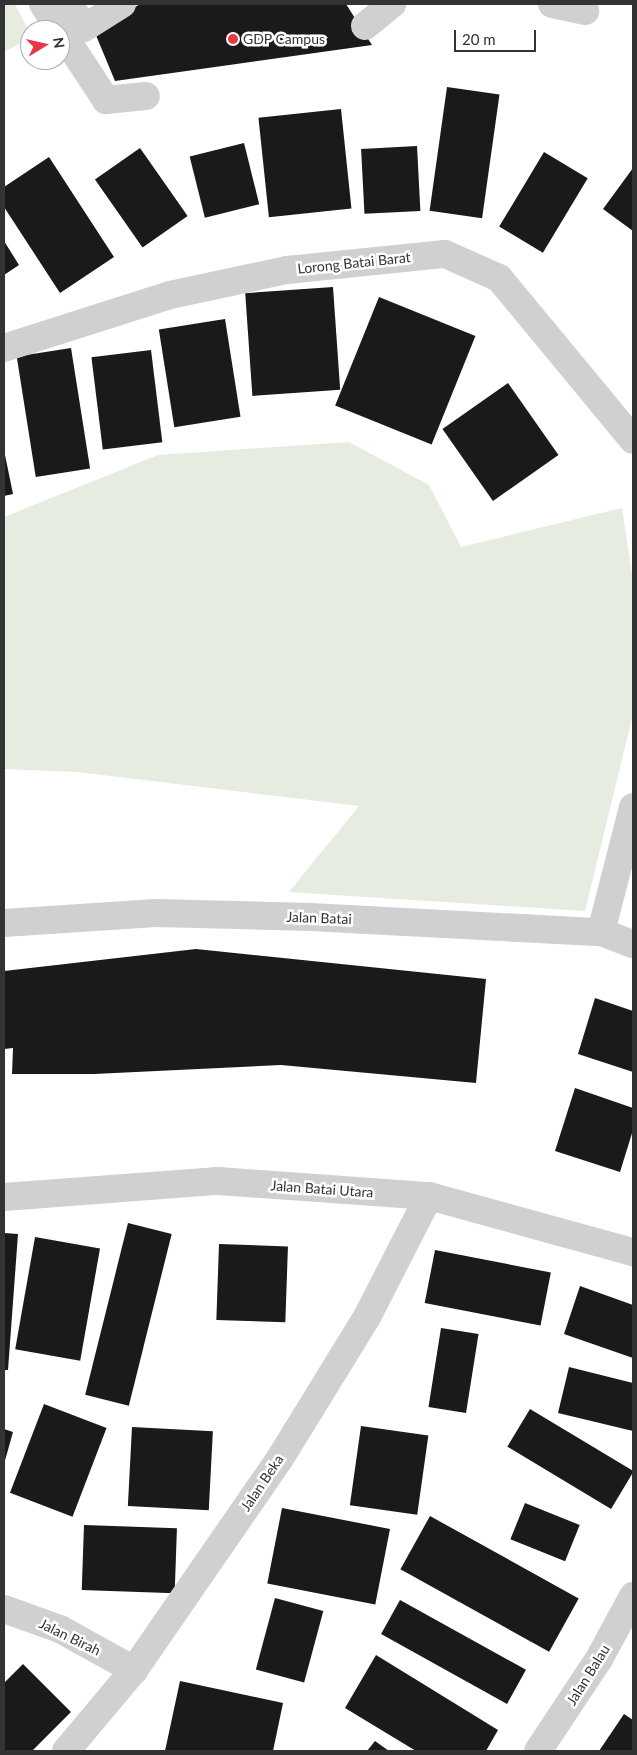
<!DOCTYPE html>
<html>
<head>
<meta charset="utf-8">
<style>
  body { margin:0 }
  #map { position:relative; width:637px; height:1755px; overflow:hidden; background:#fff; font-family:Lato,sans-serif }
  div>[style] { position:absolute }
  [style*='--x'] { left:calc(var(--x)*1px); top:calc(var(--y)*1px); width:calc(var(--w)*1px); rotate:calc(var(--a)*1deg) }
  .green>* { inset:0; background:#e6ecdf }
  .building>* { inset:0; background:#1a1a1a; transform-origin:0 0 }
  .minor>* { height:28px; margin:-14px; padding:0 14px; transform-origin:14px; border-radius:14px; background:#d0d0d0 }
  .dots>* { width:14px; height:14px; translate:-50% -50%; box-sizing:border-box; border:2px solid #fff; border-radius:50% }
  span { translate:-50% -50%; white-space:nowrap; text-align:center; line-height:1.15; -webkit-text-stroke:5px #fff; paint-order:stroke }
  .poi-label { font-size:14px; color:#333 }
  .left { translate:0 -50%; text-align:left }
  .street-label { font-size:14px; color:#333 }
  .frame { position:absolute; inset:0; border:5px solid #333; pointer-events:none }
  .north { position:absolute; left:20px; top:20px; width:50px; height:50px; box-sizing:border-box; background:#fff; border:1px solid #adadad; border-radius:50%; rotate:81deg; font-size:14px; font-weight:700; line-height:20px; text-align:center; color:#333 }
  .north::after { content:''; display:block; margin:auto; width:18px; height:22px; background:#e63946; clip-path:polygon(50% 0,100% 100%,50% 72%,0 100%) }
  .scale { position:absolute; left:454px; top:30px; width:82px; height:22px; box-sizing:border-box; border:2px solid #333; border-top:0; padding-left:6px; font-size:15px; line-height:18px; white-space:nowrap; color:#333; -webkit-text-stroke:4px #fff; paint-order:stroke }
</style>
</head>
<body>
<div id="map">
  <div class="green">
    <div style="clip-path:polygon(4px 4px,15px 4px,30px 33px,30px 38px,4px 52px)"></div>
    <div style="clip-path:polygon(349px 442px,429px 485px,461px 547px,622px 508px,633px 581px,633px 714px,585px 911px,289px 892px,359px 806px,77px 772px,4px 769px,4px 517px,158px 455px)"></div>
  </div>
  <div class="building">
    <div style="clip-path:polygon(140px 4px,346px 4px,372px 45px,115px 81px,95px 33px)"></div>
    <div style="left:447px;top:87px;width:53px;height:125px;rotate:8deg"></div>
    <div style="left:341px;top:109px;width:100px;height:83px;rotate:84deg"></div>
    <div style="left:244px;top:143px;width:63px;height:56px;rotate:76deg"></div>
    <div style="left:417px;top:146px;width:65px;height:56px;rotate:87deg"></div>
    <div style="left:140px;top:148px;width:83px;height:55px;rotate:55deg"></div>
    <div style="left:544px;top:152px;width:51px;height:87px;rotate:31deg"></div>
    <div style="clip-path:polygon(49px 157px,114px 257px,60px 293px,4px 207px,4px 187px)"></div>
    <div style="clip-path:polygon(633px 168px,633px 231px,603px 209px)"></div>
    <div style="clip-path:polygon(4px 241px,19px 265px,4px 275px)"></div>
    <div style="left:333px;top:287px;width:103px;height:88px;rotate:86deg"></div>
    <div style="left:379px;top:297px;width:104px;height:117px;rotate:22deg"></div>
    <div style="left:225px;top:319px;width:99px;height:67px;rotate:81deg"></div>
    <div style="left:71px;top:348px;width:122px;height:55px;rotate:81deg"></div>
    <div style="left:151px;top:350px;width:93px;height:60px;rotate:83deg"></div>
    <div style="left:508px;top:383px;width:88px;height:80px;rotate:55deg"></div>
    <div style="clip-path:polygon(4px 450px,13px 494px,4px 496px)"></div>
    <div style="clip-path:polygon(196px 949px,486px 979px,476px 1083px,281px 1065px,94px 1074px,12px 1074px,13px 1048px,4px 1049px,4px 971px)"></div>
    <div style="clip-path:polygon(595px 998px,633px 1011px,633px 1072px,578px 1054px)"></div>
    <div style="clip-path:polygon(575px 1088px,633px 1108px,633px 1130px,620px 1172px,555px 1151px)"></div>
    <div style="left:128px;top:1223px;width:45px;height:177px;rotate:14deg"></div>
    <div style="clip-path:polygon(4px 1233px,18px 1234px,8px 1370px,4px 1370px)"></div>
    <div style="left:35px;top:1237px;width:66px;height:114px;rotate:10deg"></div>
    <div style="left:219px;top:1244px;width:69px;height:76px;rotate:2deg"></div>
    <div style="left:435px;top:1250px;width:118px;height:54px;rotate:11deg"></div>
    <div style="clip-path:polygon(580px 1286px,633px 1305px,633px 1358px,564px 1334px)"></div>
    <div style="left:441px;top:1328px;width:38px;height:80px;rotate:9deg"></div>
    <div style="clip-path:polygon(569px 1367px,633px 1383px,633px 1431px,558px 1413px)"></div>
    <div style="left:44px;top:1404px;width:67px;height:95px;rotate:21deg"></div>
    <div style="left:530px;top:1409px;width:121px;height:44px;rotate:31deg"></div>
    <div style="left:361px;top:1426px;width:68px;height:80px;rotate:8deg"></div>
    <div style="left:132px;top:1427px;width:81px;height:79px;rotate:3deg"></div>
    <div style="clip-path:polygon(4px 1429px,13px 1432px,4px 1464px)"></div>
    <div style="left:525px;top:1503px;width:59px;height:39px;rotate:22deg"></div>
    <div style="left:282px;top:1508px;width:110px;height:77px;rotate:11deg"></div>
    <div style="left:430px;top:1516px;width:170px;height:61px;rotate:29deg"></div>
    <div style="left:84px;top:1525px;width:93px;height:65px;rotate:2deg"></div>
    <div style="left:275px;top:1598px;width:50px;height:74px;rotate:15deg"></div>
    <div style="left:400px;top:1600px;width:144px;height:39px;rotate:29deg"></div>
    <div style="clip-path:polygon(376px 1655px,498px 1730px,486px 1751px,416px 1751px,345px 1708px)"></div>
    <div style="clip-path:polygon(23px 1664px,71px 1712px,32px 1751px,4px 1751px,4px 1683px)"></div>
    <div style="clip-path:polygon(180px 1681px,283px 1703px,273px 1751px,165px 1751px)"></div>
    <div style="clip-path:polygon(624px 1714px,633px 1720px,633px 1751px,599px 1751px)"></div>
    <div style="clip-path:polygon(375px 1741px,389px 1751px,367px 1751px)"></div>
  </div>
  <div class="minor">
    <div style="--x:43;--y:4;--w:31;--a:57"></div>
    <div style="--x:69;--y:4;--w:28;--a:58"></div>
    <div style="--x:84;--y:28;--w:45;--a:-32.3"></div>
    <div style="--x:552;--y:4;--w:34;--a:12"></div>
    <div style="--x:365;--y:26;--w:35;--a:-39"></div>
    <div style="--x:60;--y:30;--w:84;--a:56.7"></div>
    <div style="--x:106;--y:100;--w:40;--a:-5.7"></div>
    <div style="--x:4;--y:348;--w:174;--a:-17.7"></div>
    <div style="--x:170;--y:295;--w:120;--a:-12.1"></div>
    <div style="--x:287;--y:270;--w:159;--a:-5.8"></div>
    <div style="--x:445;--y:254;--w:59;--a:24"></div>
    <div style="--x:499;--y:278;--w:210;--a:50.4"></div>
    <div style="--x:4;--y:923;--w:152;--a:-3.8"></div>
    <div style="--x:156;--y:913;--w:154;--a:1.5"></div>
    <div style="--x:310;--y:917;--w:291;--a:3"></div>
    <div style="--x:601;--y:932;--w:34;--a:21"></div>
    <div style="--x:601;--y:932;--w:129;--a:-75.6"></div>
    <div style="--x:4;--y:1197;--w:215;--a:-4.3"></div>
    <div style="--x:218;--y:1181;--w:212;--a:4.1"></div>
    <div style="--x:429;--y:1196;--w:212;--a:15.4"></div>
    <div style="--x:4;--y:1609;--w:59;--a:19.7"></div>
    <div style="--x:60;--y:1629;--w:85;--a:29"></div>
    <div style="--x:66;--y:1751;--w:106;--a:-50"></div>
    <div style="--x:134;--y:1670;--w:255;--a:-55.4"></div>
    <div style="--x:279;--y:1460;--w:168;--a:-58.4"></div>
    <div style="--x:367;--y:1317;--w:136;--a:-62.9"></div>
    <div style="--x:538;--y:1751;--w:110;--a:-56.5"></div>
    <div style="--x:599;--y:1659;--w:72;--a:-61.6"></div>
  </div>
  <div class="dots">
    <div style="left:233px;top:39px;background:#e63946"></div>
  </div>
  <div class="poi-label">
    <span class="left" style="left:243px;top:39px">GDP Campus</span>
  </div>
  <div class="street-label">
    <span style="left:354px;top:263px;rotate:-6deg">Lorong Batai Barat</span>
    <span style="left:319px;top:918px;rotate:2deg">Jalan Batai</span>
    <span style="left:322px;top:1189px;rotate:4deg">Jalan Batai Utara</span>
    <span style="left:262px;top:1483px;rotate:-56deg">Jalan Beka</span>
    <span style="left:70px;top:1637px;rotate:26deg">Jalan Birah</span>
    <span style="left:588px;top:1675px;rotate:-58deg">Jalan Balau</span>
  </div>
  <div class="frame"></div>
  <div class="north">N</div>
  <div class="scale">20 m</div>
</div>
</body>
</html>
